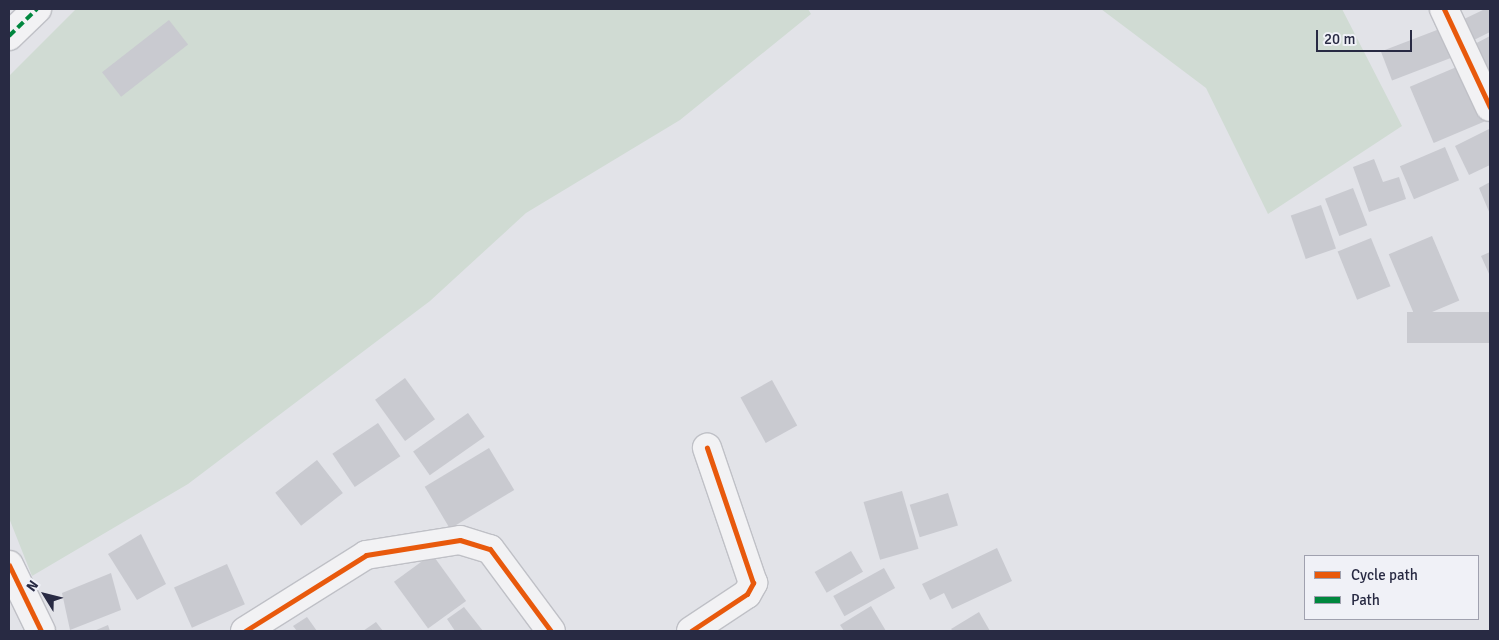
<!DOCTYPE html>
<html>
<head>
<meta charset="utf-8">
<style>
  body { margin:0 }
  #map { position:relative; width:1499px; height:640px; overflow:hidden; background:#e2e3e8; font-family:Signika,sans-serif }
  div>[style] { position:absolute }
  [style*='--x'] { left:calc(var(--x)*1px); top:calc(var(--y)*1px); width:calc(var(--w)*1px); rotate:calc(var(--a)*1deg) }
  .green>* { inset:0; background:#d0dbd3 }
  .building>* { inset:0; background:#c9cad0; transform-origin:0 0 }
  .roads { filter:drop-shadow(1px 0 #bfc0c6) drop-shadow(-1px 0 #bfc0c6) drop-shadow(0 1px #bfc0c6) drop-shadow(0 -1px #bfc0c6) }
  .minor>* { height:28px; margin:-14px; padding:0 14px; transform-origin:14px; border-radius:14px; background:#f2f2f4 }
  .quiet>* { height:4px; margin-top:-2px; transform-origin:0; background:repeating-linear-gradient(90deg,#00873e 0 8px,transparent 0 12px) }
  .cycleway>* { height:5px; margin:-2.5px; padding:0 2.5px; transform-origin:2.5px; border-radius:2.5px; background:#e8590c }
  span { translate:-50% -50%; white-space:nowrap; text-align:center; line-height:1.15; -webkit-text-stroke:4px #f0f1f7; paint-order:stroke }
  .frame { position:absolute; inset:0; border:10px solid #282a43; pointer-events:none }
  .legend { position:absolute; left:1304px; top:555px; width:175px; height:65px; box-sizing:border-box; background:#f0f1f7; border:1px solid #a0a1af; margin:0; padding:6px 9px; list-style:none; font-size:15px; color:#282a43 }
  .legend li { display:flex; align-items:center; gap:10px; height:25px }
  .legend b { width:25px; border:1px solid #a0a1af }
  .north { position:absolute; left:20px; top:570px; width:50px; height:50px; -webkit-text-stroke:4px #f0f1f7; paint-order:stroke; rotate:306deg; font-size:14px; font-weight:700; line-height:20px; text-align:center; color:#282a43 }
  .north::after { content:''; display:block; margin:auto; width:18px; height:22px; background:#282a43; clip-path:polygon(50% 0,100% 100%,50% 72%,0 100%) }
  .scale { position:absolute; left:1316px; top:30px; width:96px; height:22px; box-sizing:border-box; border:2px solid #282a43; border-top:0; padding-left:6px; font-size:15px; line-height:18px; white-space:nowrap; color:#282a43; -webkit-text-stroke:4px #f0f1f7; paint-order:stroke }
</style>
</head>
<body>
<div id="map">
  <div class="green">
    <div style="clip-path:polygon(76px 9px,808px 9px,811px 14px,680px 120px,526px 213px,430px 301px,188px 484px,32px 576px,9px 518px,9px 76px)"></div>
    <div style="clip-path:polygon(1101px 9px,1342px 9px,1402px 126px,1268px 214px,1206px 88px)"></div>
  </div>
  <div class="building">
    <div style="clip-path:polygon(1485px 9px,1490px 9px,1490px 32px,1470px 42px,1460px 21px)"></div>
    <div style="left:169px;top:20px;width:31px;height:85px;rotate:52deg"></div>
    <div style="left:1450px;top:25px;width:31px;height:74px;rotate:69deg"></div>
    <div style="clip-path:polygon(1490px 36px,1490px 92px,1469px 47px)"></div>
    <div style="left:1466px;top:63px;width:61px;height:61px;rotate:67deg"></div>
    <div style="clip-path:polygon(1489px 129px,1490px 165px,1469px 175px,1455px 146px)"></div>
    <div style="left:1445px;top:147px;width:36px;height:49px;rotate:67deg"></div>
    <div style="clip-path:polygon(1374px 159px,1383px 182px,1399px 177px,1406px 199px,1369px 212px,1353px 167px)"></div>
    <div style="clip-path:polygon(1490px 182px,1490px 214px,1479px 188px)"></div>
    <div style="left:1353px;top:188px;width:40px;height:30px;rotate:69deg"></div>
    <div style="left:1321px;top:205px;width:46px;height:32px;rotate:71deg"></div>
    <div style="left:1432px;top:236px;width:70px;height:47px;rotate:67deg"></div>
    <div style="left:1371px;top:238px;width:52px;height:36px;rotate:68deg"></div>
    <div style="clip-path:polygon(1490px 252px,1490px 276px,1481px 256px)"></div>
    <div style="left:1490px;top:312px;width:31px;height:83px;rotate:90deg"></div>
    <div style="left:405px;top:378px;width:51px;height:37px;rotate:54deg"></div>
    <div style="left:772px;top:380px;width:52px;height:36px;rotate:61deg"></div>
    <div style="left:468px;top:413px;width:29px;height:67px;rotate:55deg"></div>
    <div style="left:378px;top:423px;width:40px;height:55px;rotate:56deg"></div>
    <div style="left:489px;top:448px;width:49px;height:75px;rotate:59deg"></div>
    <div style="left:317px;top:460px;width:42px;height:53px;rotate:52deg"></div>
    <div style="left:902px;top:491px;width:60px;height:40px;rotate:74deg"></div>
    <div style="left:948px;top:493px;width:34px;height:40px;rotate:73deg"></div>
    <div style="clip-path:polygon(141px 534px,166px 584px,137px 600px,108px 554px)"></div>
    <div style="clip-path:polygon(997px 548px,1012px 581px,952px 609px,944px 593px,930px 600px,922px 584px)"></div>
    <div style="left:851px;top:551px;width:24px;height:42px;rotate:60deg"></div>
    <div style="left:432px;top:554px;width:58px;height:47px;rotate:54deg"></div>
    <div style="left:227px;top:564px;width:44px;height:58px;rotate:66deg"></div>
    <div style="left:884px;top:568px;width:23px;height:58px;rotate:61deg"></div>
    <div style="clip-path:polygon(111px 573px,121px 610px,70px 630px,62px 593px)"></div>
    <div style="clip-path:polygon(871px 606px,886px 631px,844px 631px,840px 625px)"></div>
    <div style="clip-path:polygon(464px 607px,483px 631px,455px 631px,447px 619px)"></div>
    <div style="clip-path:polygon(979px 612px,990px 631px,953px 631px,951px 629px)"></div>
    <div style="clip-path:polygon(307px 617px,317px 631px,297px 631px,293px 626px)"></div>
    <div style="clip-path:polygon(376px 622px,383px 631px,363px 631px)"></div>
    <div style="clip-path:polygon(108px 625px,110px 631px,94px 631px)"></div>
  </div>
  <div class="roads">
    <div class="minor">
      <div style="--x:1444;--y:9;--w:108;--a:64.9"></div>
      <div style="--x:9;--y:36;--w:39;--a:-44"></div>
      <div style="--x:9;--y:565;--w:73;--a:64.1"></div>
      <div style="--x:245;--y:631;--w:143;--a:-32.1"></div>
      <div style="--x:366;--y:555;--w:95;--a:-9.1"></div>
      <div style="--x:460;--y:540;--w:31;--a:17"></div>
      <div style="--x:490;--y:549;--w:102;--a:53.4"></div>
      <div style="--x:691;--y:631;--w:67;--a:-33.5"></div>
      <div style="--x:747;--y:594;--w:13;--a:-61"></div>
      <div style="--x:753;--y:583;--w:143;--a:-108.8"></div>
    </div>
  </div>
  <div class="quiet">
    <div style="--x:9;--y:36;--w:39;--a:-44"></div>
  </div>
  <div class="cycleway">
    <div style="--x:1444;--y:9;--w:108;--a:64.9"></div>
    <div style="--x:9;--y:565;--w:73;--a:64.1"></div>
    <div style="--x:245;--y:631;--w:143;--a:-32.1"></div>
    <div style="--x:366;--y:555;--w:95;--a:-9.1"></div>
    <div style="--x:460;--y:540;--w:31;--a:17"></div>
    <div style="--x:490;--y:549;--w:102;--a:53.4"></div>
    <div style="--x:691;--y:631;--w:67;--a:-33.5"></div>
    <div style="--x:747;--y:594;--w:13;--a:-61"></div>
    <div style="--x:753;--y:583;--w:143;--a:-108.8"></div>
  </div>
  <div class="frame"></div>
  <ul class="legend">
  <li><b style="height:6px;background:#e8590c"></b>Cycle path</li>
  <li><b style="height:6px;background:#00873e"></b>Path</li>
  </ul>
  <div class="north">N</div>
  <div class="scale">20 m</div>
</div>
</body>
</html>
